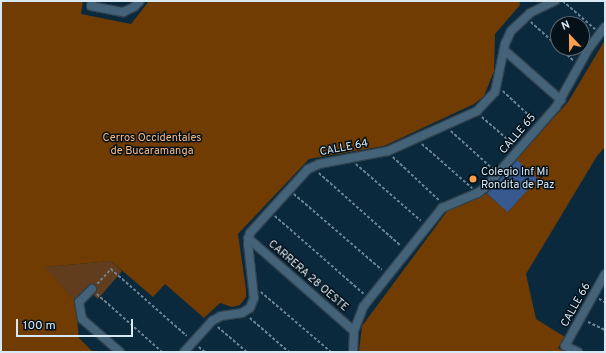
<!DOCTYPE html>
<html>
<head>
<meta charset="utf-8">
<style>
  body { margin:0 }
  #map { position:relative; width:606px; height:353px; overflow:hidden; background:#0a293c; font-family:Overpass,sans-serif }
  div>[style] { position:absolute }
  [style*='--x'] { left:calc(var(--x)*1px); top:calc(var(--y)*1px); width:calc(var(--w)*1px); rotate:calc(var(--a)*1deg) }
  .green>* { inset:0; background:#613c1d }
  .forest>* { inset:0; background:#713c01 }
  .building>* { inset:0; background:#37598f; transform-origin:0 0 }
  .path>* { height:1.5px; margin-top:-0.75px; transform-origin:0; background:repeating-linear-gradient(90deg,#6a8293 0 3px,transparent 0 5px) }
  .roads { filter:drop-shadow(1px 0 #30414e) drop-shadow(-1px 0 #30414e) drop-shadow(0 1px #30414e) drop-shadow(0 -1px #30414e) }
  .minor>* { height:8px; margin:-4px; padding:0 4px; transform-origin:4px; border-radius:4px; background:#446378 }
  .dots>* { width:11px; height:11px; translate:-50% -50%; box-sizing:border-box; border:2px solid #051119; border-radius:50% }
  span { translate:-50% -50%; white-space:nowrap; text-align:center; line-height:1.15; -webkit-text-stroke:3px #051119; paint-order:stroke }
  .street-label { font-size:11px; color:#d8e9f6 }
  .park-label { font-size:11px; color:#f9b783 }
  .poi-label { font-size:11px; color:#d8e9f6 }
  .left { translate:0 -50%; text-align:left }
  .frame { position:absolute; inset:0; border:2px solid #d8e9f6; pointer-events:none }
  .north { position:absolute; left:550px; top:16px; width:40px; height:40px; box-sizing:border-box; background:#051119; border:1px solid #596771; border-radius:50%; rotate:338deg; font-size:11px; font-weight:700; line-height:16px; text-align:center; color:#d8e9f6 }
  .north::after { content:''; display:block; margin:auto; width:14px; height:18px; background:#fa9f4f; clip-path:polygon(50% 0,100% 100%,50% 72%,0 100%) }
  .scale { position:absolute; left:16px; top:319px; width:117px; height:18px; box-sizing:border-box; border:2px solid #d8e9f6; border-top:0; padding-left:5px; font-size:12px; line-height:14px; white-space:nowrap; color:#d8e9f6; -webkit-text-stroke:3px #051119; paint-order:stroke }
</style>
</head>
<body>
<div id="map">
  <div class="green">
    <div style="clip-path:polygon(111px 261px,122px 271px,98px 299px,86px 288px,75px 301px,44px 267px)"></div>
  </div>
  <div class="forest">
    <div style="clip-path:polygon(1px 1px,83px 1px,81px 14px,131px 24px,149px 1px,519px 1px,520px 5px,495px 34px,494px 71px,484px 96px,474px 104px,384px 146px,309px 159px,238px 234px,246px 290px,246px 297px,240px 305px,232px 307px,220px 303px,204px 318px,165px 284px,153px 297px,111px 261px,45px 267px,75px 301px,79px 338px,93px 352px,1px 352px)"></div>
    <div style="clip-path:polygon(605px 40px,605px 147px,597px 156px,526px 274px,536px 319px,565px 337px,558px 348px,566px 352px,359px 352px,362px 326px,448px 210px,486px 193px,508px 212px,537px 179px,516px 160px,568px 102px)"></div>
  </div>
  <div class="building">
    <div style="left:517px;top:160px;width:28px;height:45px;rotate:42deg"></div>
  </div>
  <div class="path">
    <div style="--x:563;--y:1;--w:43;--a:41.2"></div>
    <div style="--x:531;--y:22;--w:36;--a:42"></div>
    <div style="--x:560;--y:48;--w:18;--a:43"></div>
    <div style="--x:503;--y:91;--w:42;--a:43.1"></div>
    <div style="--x:482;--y:117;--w:43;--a:41.2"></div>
    <div style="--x:451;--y:131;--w:57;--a:42.1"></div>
    <div style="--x:422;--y:144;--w:67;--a:41.3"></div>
    <div style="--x:393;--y:157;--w:64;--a:43.1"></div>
    <div style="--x:356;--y:164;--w:86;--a:41.2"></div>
    <div style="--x:319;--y:173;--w:110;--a:41.7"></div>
    <div style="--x:294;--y:194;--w:116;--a:40.8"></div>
    <div style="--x:275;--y:216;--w:118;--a:41.2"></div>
    <div style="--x:97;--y:284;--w:21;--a:-47"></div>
    <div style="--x:111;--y:269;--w:101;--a:41.4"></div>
    <div style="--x:261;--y:292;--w:92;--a:40.6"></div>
    <div style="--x:97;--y:294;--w:87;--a:41.7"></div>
    <div style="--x:599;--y:299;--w:7;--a:27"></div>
    <div style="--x:250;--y:318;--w:52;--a:41.1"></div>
    <div style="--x:588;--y:322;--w:19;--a:25"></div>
    <div style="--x:218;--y:327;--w:38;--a:41"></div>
    <div style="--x:199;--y:347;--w:8;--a:40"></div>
  </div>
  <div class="roads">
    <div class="minor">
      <div style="--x:92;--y:1;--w:5;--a:101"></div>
      <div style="--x:91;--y:6;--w:33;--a:11"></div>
      <div style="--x:123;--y:12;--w:12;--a:-24"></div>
      <div style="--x:134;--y:7;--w:8;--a:-45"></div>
      <div style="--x:504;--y:50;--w:76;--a:41.3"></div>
      <div style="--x:248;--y:238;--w:141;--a:41.3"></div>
      <div style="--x:92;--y:289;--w:18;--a:135"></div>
      <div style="--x:79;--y:302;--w:17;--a:80"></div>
      <div style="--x:82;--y:319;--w:50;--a:41"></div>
      <div style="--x:184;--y:352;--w:42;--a:-47.9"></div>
      <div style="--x:212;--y:321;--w:10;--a:-29"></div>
      <div style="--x:221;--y:316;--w:21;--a:-8"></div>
      <div style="--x:242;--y:313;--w:9;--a:-32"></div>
      <div style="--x:250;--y:308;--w:11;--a:-68"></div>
      <div style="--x:254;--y:298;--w:54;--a:-96.3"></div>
      <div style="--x:248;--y:244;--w:11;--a:-80"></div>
      <div style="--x:250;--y:233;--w:86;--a:-47.8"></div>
      <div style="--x:308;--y:169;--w:12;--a:-24"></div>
      <div style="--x:319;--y:164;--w:70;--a:-10.7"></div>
      <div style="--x:388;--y:151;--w:98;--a:-24.2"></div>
      <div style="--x:477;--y:111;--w:26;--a:-47"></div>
      <div style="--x:495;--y:92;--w:49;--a:-78.2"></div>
      <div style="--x:505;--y:44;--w:14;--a:-65"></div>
      <div style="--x:511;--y:31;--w:26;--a:-43"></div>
      <div style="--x:530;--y:13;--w:28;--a:-26"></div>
      <div style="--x:353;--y:352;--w:21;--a:-87"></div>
      <div style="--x:354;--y:331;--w:26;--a:-69"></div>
      <div style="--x:363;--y:307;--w:127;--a:-51.4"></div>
      <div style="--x:442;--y:208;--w:39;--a:-23"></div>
      <div style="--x:478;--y:193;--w:11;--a:-38"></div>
      <div style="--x:487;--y:186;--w:105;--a:-48.9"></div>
      <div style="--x:556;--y:107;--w:68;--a:-60.8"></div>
      <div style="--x:589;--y:48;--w:26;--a:-53"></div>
      <div style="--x:578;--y:352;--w:14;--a:-155"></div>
      <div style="--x:565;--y:346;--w:82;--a:-60.9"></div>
    </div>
  </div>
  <div class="dots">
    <div style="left:473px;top:179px;background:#fa9f4f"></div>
  </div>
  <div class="street-label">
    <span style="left:518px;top:134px;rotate:-49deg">CALLE 65</span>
    <span style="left:344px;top:148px;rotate:-11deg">CALLE 64</span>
    <span style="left:308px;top:276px;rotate:41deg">CARRERA 28 OESTE</span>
    <span style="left:576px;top:305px;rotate:-61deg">CALLE 66</span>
  </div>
  <div class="park-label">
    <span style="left:152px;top:145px">Cerros Occidentales<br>de Bucaramanga</span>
  </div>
  <div class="poi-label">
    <span class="left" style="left:481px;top:179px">Colegio Inf Mi<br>Rondita de Paz</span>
  </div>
  <div class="frame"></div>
  <div class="north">N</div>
  <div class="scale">100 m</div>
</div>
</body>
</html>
